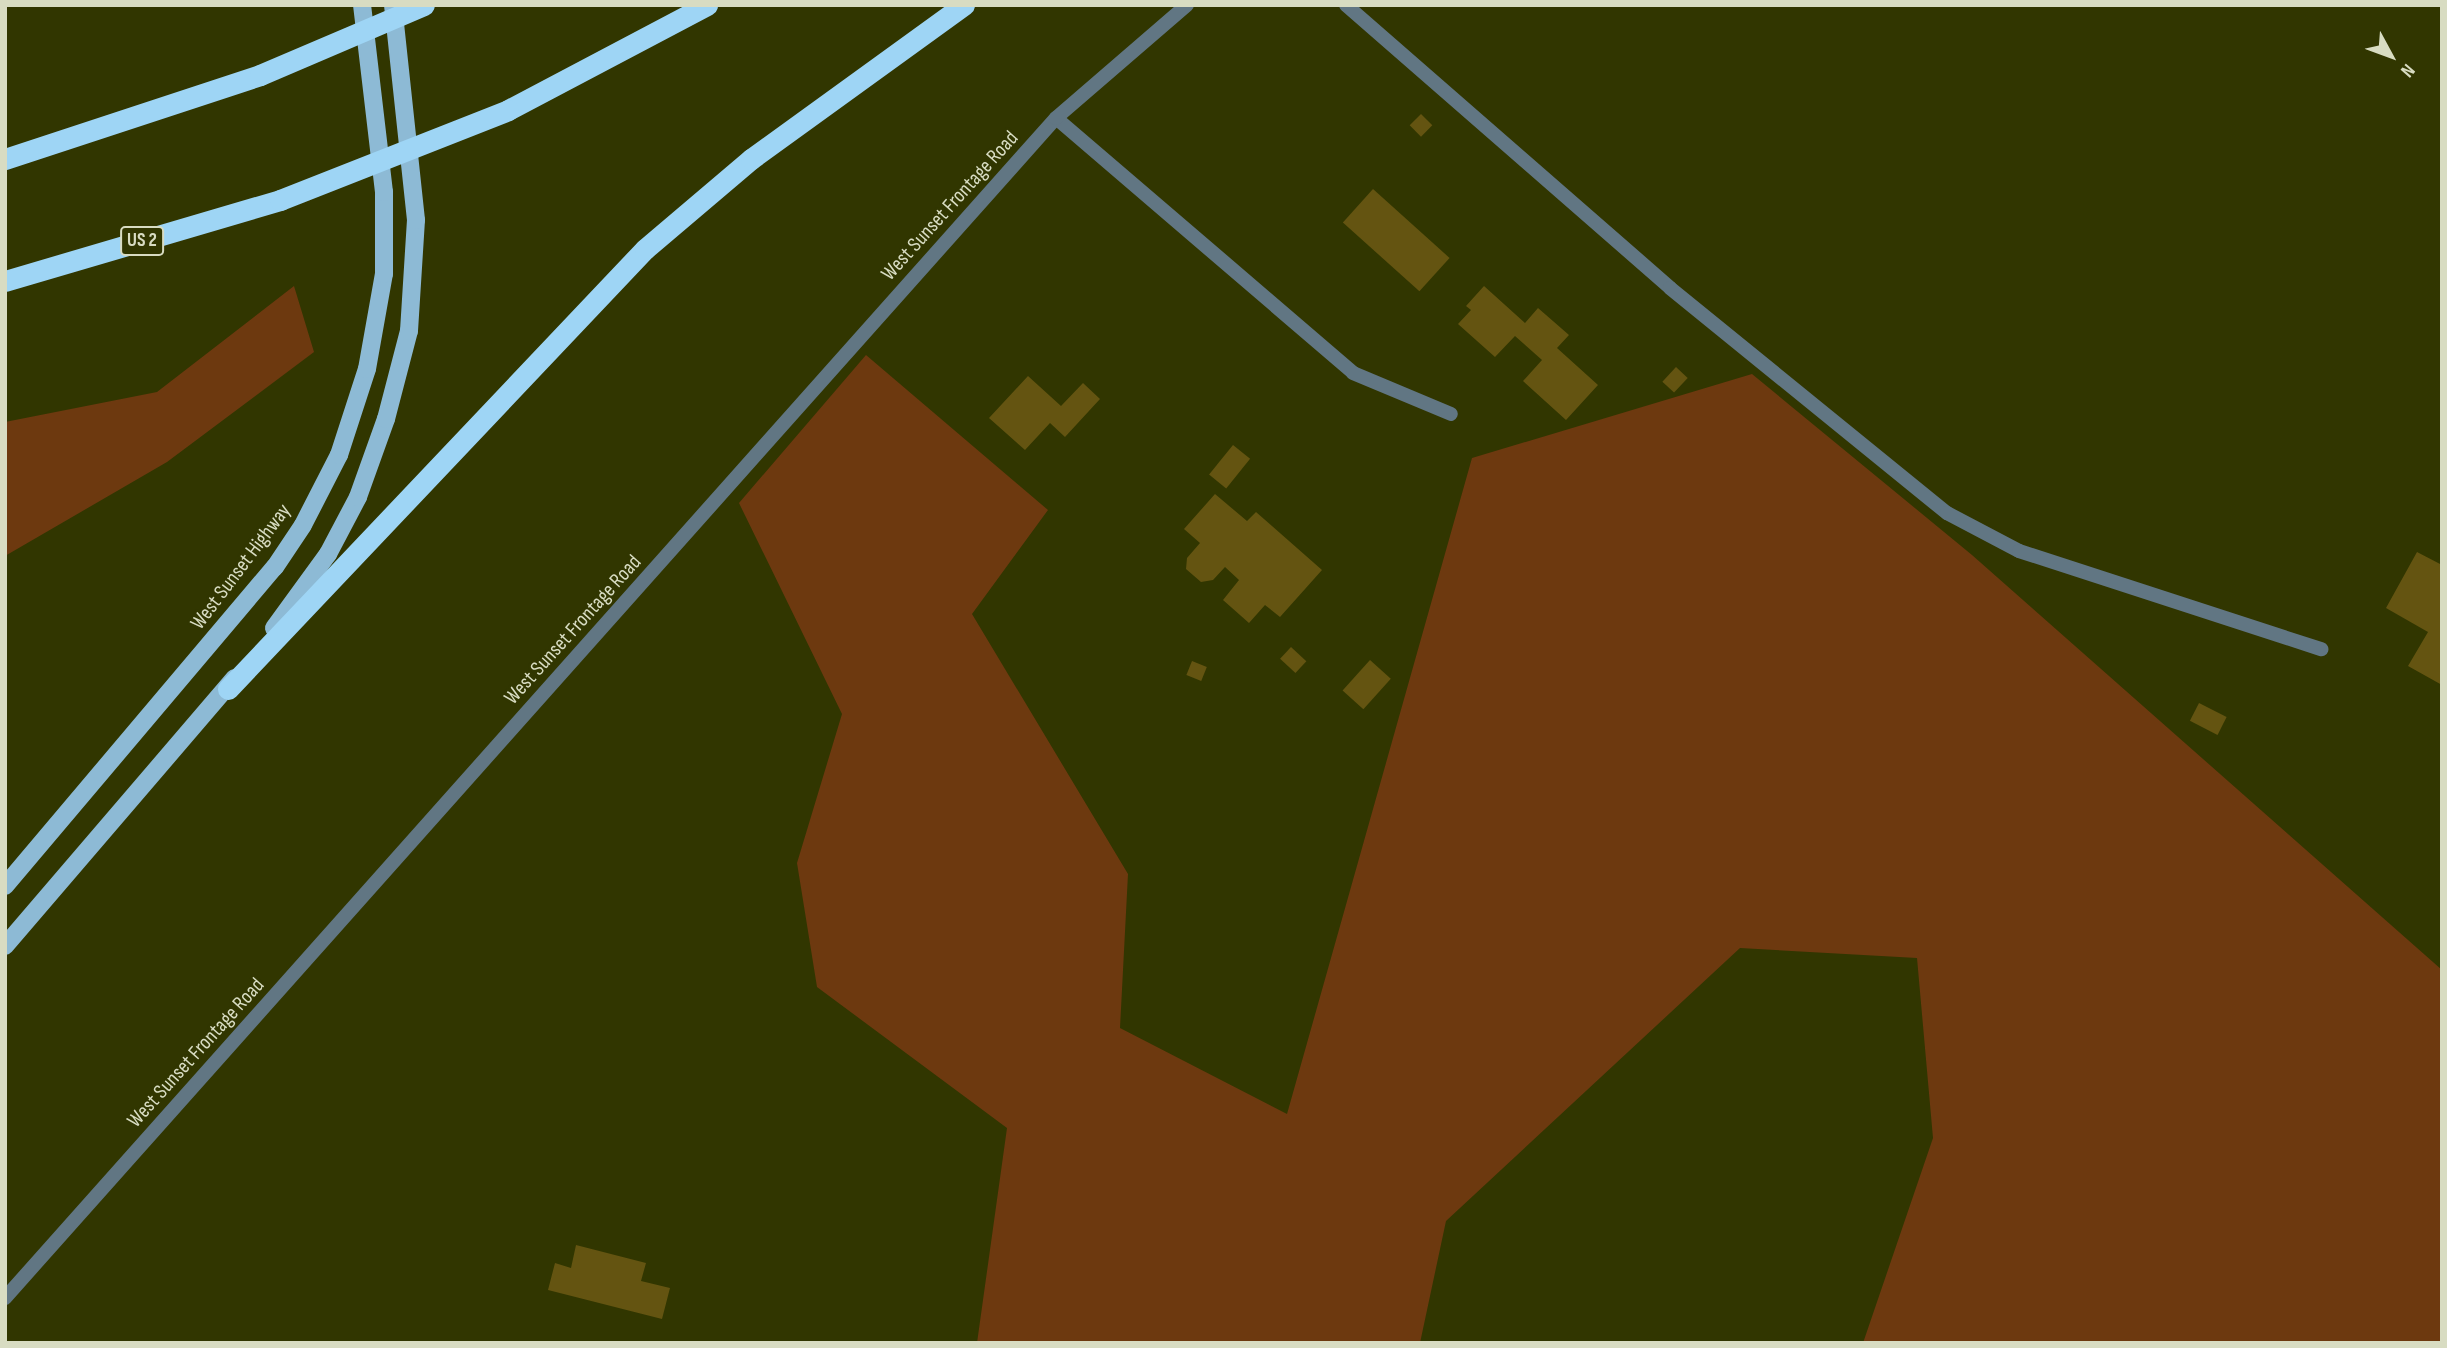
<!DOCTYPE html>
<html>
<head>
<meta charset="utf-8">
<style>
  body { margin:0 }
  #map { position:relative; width:2447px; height:1348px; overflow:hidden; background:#313600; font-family:"Sofia Sans Condensed",sans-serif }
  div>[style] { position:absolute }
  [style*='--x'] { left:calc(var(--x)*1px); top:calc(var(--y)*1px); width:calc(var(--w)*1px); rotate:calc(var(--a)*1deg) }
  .green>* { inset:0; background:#6d390f }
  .building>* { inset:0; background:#645411; transform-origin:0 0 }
  .service>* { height:14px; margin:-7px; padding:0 7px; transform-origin:7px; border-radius:7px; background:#617683 }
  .minor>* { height:14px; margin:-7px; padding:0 7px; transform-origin:7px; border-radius:7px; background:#617683 }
  .primary>* { height:18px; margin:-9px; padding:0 9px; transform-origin:9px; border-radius:9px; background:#8dbad5 }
  .motorway>* { height:21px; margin:-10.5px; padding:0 10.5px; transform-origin:10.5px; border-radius:10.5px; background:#9ed5f5 }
  .motorway-bridge>* { height:21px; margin:-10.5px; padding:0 10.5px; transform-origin:10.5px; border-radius:10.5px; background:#9ed5f5 }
  span { translate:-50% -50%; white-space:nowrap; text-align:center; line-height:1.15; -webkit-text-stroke:5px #313600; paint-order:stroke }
  .shield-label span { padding:2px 5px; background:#313600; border:2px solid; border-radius:5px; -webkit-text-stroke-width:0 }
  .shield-label { font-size:19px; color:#d8dcc2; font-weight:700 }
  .street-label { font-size:21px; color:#d8dcc2 }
  .frame { position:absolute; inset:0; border:7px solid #d8dcc2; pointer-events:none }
  .north { position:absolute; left:2356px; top:21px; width:70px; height:70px; -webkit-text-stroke:5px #313600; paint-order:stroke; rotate:131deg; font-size:19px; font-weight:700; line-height:28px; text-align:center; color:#d8dcc2 }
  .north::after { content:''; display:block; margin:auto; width:24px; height:32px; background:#d8dcc2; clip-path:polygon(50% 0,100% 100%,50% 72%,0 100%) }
</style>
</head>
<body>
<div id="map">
  <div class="green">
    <div style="clip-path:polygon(294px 286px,314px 352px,167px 462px,5px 556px,5px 422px,157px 392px)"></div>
    <div style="clip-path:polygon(866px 355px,1048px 510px,972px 614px,1128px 874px,1120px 1028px,1287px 1114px,1472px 458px,1752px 374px,1972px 555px,2442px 970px,2442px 1343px,1863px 1343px,1933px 1138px,1917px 958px,1740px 948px,1446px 1221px,1420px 1343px,977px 1343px,1007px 1128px,817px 987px,797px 863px,842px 714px,739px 503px)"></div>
  </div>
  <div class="building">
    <div style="left:1421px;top:114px;width:16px;height:16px;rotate:45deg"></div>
    <div style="left:1373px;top:189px;width:103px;height:45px;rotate:42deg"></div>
    <div style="clip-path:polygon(1484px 286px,1525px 323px,1538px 308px,1569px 335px,1557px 348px,1598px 385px,1566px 420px,1523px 381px,1542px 360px,1515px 336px,1495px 357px,1458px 324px,1471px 310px,1466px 306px)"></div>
    <div style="left:1676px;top:367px;width:16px;height:20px;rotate:43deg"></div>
    <div style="clip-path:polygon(1028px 376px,1061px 406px,1083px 383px,1100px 399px,1065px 437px,1050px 423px,1025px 450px,989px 418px)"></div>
    <div style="left:1233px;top:445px;width:22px;height:38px;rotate:39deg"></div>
    <div style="clip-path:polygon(1215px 494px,1247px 521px,1256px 512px,1322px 570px,1280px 617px,1265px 605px,1249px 623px,1223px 600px,1239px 580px,1225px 567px,1213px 580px,1201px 582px,1186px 569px,1187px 558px,1200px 543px,1184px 529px)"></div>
    <div style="clip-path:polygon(2417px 552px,2442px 565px,2442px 685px,2408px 666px,2428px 632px,2386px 608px)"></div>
    <div style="left:1291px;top:647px;width:21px;height:16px;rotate:43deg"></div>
    <div style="left:1370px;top:660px;width:28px;height:41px;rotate:42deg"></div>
    <div style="left:1192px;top:661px;width:16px;height:15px;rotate:22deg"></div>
    <div style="left:2199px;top:703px;width:31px;height:20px;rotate:27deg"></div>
    <div style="clip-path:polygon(576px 1245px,646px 1263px,641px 1281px,670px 1288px,662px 1319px,548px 1290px,555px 1263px,571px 1268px)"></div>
  </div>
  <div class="service">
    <div style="--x:1346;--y:5;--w:430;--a:41.1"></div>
    <div style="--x:1670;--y:288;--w:357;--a:39.1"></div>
    <div style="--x:1947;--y:513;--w:81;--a:27.8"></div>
    <div style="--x:2019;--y:551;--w:318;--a:18"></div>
    <div style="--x:1056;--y:118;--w:391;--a:40.6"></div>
    <div style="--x:1353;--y:373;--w:106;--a:22.7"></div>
  </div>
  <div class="minor">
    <div style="--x:5;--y:1298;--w:1580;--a:-48.31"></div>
    <div style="--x:1056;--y:118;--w:173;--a:-40.8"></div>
  </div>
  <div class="primary">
    <div style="--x:274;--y:628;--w:92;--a:-53.9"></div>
    <div style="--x:328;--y:554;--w:64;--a:-62.2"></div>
    <div style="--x:358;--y:497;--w:83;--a:-70.3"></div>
    <div style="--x:386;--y:419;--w:91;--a:-75.4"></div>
    <div style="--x:409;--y:331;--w:111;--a:-86.4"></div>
    <div style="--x:416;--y:220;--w:216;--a:-96.1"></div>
    <div style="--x:5;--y:886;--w:418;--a:-49.8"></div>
    <div style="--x:275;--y:567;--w:50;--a:-56.3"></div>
    <div style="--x:303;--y:525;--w:79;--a:-62.8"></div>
    <div style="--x:339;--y:455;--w:90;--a:-72"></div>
    <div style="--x:367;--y:369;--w:97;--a:-79.9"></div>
    <div style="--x:384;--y:274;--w:82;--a:-90"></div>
    <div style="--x:384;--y:192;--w:188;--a:-96.7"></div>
    <div style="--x:5;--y:946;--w:353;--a:-49.4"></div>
  </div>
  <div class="motorway">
    <div style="--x:508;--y:110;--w:225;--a:-27.8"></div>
    <div style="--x:5;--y:159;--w:268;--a:-18.2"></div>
    <div style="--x:5;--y:281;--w:287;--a:-16.4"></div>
    <div style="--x:228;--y:689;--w:606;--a:-46.54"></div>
    <div style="--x:645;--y:249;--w:139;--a:-40.3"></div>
    <div style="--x:751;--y:159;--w:263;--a:-35.9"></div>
  </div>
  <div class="motorway-bridge">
    <div style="--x:260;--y:75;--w:178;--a:-23.1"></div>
    <div style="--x:280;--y:200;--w:245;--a:-21.5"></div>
  </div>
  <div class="shield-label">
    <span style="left:142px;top:241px">US 2</span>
  </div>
  <div class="street-label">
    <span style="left:950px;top:206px;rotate:-48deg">West Sunset Frontage Road</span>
    <span style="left:241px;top:567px;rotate:-53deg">West Sunset Highway</span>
    <span style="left:573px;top:630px;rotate:-48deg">West Sunset Frontage Road</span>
    <span style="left:196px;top:1053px;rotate:-48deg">West Sunset Frontage Road</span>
  </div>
  <div class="frame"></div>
  <div class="north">N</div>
</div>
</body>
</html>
